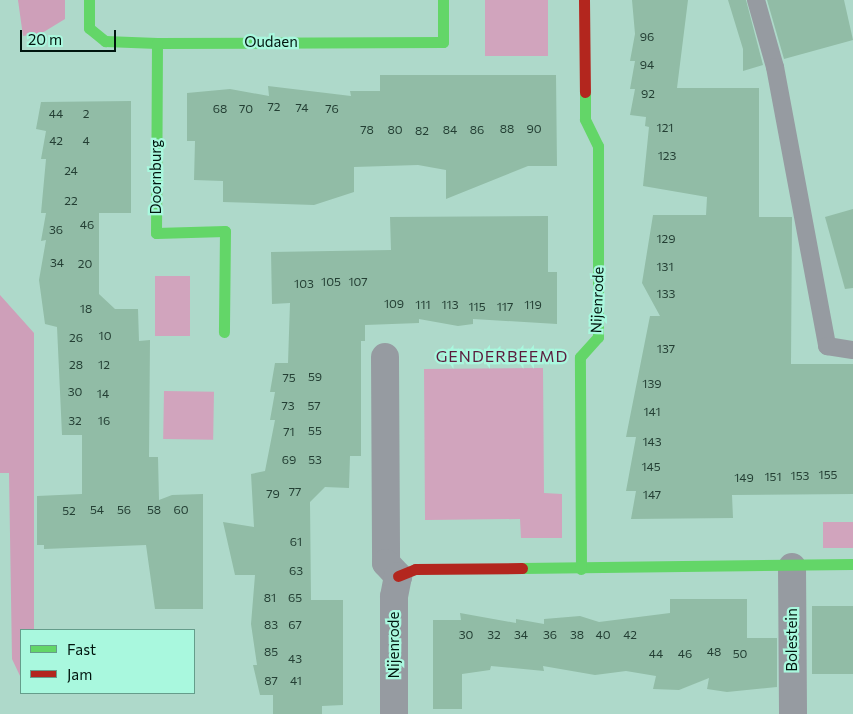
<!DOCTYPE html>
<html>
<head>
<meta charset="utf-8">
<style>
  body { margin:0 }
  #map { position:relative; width:853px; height:714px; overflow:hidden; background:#aed9ca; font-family:Commissioner,sans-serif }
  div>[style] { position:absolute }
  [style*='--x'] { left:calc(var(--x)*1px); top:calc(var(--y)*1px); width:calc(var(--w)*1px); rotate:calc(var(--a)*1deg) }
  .green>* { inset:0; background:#d1a4bd; transform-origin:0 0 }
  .forest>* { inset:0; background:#ce9fb9 }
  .building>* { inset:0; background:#91bca6; transform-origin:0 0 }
  .lane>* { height:18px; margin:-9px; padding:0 9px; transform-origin:9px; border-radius:9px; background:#969ba1 }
  .street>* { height:28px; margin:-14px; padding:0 14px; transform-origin:14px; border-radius:14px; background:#969ba1 }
  .fast>* { height:11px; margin:-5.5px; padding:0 5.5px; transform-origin:5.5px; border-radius:5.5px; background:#63d668 }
  .jam>* { height:11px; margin:-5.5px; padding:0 5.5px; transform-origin:5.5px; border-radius:5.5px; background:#b3261e }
  span { translate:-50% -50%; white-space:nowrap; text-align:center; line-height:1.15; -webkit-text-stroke:4.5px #a9f8de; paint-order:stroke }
  .number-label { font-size:12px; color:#243f34 }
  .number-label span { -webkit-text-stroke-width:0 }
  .street-label { font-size:15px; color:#00150e }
  .neighbourhood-label { font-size:16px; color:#5b1c3d; letter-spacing:1px }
  .legend { position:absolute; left:20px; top:629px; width:175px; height:65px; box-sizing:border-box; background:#a9f8de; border:1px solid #659d8b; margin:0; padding:6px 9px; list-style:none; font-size:15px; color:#00150e }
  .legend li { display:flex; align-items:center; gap:10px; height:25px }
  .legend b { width:25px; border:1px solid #659d8b }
  .scale { position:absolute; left:20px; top:30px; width:96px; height:22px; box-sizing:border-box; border:2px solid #00150e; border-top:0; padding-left:6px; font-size:15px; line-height:18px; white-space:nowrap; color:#00150e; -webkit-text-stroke:4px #a9f8de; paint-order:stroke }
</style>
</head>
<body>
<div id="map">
  <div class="green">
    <div style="left:485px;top:0;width:63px;height:56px"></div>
    <div style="left:155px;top:276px;width:35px;height:60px"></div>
    <div style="clip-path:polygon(543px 368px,544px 493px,562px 494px,562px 538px,521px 538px,520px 519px,425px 520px,424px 369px)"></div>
    <div style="left:164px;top:391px;width:50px;height:48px;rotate:1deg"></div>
    <div style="left:853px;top:522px;width:26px;height:30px;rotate:90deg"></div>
  </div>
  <div class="forest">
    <div style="clip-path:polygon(18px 0,65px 0,65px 19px,42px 33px,23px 36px)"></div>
    <div style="clip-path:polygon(0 295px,34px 333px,34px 630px,21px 630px,21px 678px,12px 659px,9px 473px,0 473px)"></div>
  </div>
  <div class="building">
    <div style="clip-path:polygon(632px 0,688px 0,677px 88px,759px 88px,759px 217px,792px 217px,791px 364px,853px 364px,853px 494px,732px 495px,733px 518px,631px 519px,636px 491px,626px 491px,636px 437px,626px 437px,650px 316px,660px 316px,642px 283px,653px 215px,706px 215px,707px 197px,643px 186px,649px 127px,645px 126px,646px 117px,630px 115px,635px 89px,630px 89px,635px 61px,630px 61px,635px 34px)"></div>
    <div style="clip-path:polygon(728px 0,746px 0,763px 65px,743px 71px,743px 49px)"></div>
    <div style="clip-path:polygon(767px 0,844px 0,853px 40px,784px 59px)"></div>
    <div style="clip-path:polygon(380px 75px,556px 75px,557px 166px,528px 166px,446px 199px,446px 170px,418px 165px,354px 167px,354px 192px,314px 205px,223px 202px,223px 181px,194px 180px,195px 141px,187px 141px,187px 93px,230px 89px,269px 96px,268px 86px,351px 96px,350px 91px,380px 91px)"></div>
    <div style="clip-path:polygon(131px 101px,131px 213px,99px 213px,99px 294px,115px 309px,138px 309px,139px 341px,150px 340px,149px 457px,158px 457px,159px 500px,172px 495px,203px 494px,203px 609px,155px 609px,146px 545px,44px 549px,44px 545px,37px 545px,37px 496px,82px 494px,82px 435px,62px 435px,57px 327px,45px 324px,39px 280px,46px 240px,41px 241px,46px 213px,41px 213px,46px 159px,41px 159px,46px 131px,36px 129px,41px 102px)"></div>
    <div style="clip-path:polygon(853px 209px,853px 288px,845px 289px,825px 217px)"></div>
    <div style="clip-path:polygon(548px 216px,548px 272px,557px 272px,557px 324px,473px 319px,473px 324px,458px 326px,419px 319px,419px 323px,365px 325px,365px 341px,361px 341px,361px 456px,350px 456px,349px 488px,325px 487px,310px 502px,311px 600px,343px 600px,343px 705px,322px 706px,322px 714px,273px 714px,273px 695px,260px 695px,253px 665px,257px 665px,251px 624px,255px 575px,235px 575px,223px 522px,254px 527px,251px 474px,265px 471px,275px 420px,270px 420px,275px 392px,270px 392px,275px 363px,288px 363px,290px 303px,272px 304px,271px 252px,391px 250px,390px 217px)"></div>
    <div style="clip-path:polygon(670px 599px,747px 599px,747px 638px,777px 638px,777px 687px,727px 692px,707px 689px,709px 678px,679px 690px,653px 689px,656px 676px,626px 671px,595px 675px,543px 666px,544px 671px,491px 666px,490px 670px,462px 674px,462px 709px,433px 709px,433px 620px,461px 620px,460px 613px,516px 623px,516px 619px,544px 624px,544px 619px,580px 616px,599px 622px,670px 613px)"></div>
    <div style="left:812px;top:606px;width:41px;height:68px"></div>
  </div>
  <div class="lane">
    <div style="--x:756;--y:0;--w:70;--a:74.2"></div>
    <div style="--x:775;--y:67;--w:284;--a:79.4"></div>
    <div style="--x:827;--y:346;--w:26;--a:9"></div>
  </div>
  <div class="street">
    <div style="--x:385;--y:357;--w:206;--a:89.7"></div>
    <div style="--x:386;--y:563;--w:18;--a:47"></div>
    <div style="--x:398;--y:576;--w:21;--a:101"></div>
    <div style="--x:394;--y:597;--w:117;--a:90"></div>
    <div style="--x:792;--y:567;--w:147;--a:89.6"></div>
  </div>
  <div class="fast">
    <div style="--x:89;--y:0;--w:28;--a:90"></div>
    <div style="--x:89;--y:28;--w:21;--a:39"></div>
    <div style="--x:105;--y:41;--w:52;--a:2.2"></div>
    <div style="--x:157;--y:43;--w:286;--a:-0.2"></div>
    <div style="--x:443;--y:42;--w:42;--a:-90"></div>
    <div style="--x:157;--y:43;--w:190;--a:90.3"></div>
    <div style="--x:156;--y:233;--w:69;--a:-1.7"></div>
    <div style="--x:225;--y:231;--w:101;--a:90.6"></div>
    <div style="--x:522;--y:568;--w:331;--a:-0.7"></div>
    <div style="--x:581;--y:569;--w:212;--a:-90.3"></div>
    <div style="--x:580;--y:357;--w:27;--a:-48"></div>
    <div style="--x:598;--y:337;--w:191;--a:-90"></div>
    <div style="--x:598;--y:146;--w:30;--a:-116"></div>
    <div style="--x:585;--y:119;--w:27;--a:-90"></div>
  </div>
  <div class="jam">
    <div style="--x:584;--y:0;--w:92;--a:89.4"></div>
    <div style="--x:398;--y:576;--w:18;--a:-22"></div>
    <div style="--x:415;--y:569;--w:107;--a:-0.5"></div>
  </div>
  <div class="number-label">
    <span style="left:647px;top:37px">96</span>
    <span style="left:647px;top:65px">94</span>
    <span style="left:648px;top:94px">92</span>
    <span style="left:274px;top:107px">72</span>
    <span style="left:302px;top:108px">74</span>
    <span style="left:220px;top:109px">68</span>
    <span style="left:246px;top:109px">70</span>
    <span style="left:332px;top:109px">76</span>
    <span style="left:56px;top:114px">44</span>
    <span style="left:86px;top:114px">2</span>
    <span style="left:665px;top:128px">121</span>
    <span style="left:507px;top:129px">88</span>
    <span style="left:534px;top:129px">90</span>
    <span style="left:367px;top:130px">78</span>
    <span style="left:395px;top:130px">80</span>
    <span style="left:450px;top:130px">84</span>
    <span style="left:477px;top:130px">86</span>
    <span style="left:422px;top:131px">82</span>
    <span style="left:56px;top:141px">42</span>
    <span style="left:86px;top:141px">4</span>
    <span style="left:667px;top:156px">123</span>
    <span style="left:71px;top:171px">24</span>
    <span style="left:71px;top:201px">22</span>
    <span style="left:87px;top:225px">46</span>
    <span style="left:56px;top:230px">36</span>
    <span style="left:666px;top:239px">129</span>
    <span style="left:57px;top:263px">34</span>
    <span style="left:85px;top:264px">20</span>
    <span style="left:665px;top:267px">131</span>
    <span style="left:331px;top:282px">105</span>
    <span style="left:358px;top:282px">107</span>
    <span style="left:304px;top:284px">103</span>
    <span style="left:666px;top:294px">133</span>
    <span style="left:394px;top:304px">109</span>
    <span style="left:423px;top:305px">111</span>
    <span style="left:450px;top:305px">113</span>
    <span style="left:533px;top:305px">119</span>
    <span style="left:477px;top:307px">115</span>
    <span style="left:505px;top:307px">117</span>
    <span style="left:86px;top:309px">18</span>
    <span style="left:105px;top:336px">10</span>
    <span style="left:76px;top:338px">26</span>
    <span style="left:666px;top:349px">137</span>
    <span style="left:76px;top:365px">28</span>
    <span style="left:104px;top:365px">12</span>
    <span style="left:315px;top:377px">59</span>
    <span style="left:289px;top:378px">75</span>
    <span style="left:652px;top:384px">139</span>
    <span style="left:75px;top:392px">30</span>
    <span style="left:103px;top:394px">14</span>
    <span style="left:288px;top:406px">73</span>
    <span style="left:314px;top:406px">57</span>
    <span style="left:652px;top:412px">141</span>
    <span style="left:75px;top:421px">32</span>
    <span style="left:104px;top:421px">16</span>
    <span style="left:315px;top:431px">55</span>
    <span style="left:289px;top:432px">71</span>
    <span style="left:652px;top:442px">143</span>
    <span style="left:289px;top:460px">69</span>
    <span style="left:315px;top:460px">53</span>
    <span style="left:651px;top:467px">145</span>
    <span style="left:828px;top:475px">155</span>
    <span style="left:800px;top:476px">153</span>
    <span style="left:773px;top:477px">151</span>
    <span style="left:744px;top:478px">149</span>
    <span style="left:295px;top:492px">77</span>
    <span style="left:273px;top:494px">79</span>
    <span style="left:652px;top:495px">147</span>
    <span style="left:97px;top:510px">54</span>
    <span style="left:124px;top:510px">56</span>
    <span style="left:154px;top:510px">58</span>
    <span style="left:181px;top:510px">60</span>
    <span style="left:69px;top:511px">52</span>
    <span style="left:296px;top:542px">61</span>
    <span style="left:296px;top:571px">63</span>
    <span style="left:270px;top:598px">81</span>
    <span style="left:295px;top:598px">65</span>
    <span style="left:271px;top:625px">83</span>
    <span style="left:295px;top:625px">67</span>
    <span style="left:466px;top:635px">30</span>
    <span style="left:494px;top:635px">32</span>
    <span style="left:521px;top:635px">34</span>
    <span style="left:550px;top:635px">36</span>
    <span style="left:577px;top:635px">38</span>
    <span style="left:603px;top:635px">40</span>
    <span style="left:630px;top:635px">42</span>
    <span style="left:271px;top:652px">85</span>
    <span style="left:714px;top:652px">48</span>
    <span style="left:656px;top:654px">44</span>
    <span style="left:685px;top:654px">46</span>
    <span style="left:740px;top:654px">50</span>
    <span style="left:295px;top:659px">43</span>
    <span style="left:271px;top:681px">87</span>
    <span style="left:296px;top:681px">41</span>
  </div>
  <div class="street-label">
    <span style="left:271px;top:42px">Oudaen</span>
    <span style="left:156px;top:177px;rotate:-90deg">Doornburg</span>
    <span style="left:597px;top:300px;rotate:-88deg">Nijenrode</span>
    <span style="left:792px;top:640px;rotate:-90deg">Bolestein</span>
    <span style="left:394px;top:645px;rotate:-90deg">Nijenrode</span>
  </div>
  <div class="neighbourhood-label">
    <span style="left:502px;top:356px">GENDERBEEMD</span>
  </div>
  <ul class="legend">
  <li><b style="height:6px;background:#63d668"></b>Fast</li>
  <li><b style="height:6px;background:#b3261e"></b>Jam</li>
  </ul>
  <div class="scale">20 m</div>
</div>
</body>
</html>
